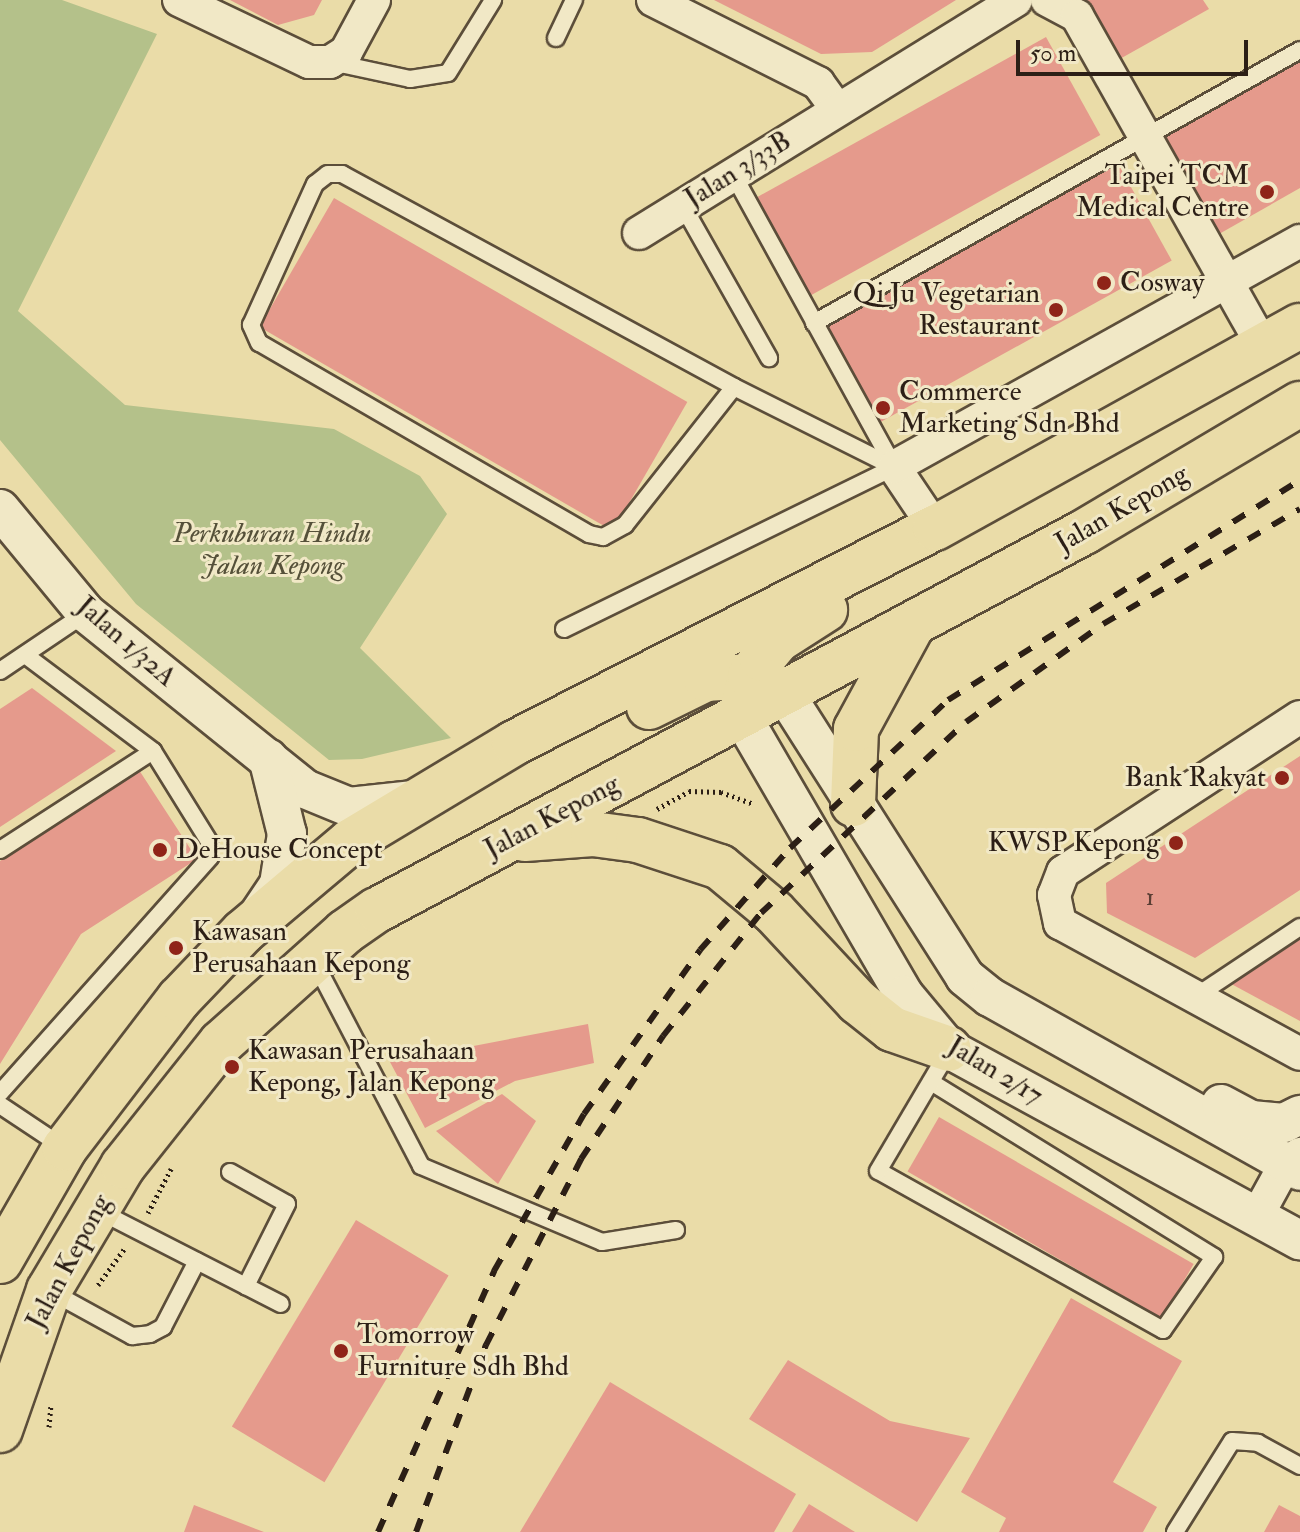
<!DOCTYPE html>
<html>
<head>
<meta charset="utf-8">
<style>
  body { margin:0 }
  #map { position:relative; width:1300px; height:1532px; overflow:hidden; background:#eadca8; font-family:"IM FELL Double Pica",serif }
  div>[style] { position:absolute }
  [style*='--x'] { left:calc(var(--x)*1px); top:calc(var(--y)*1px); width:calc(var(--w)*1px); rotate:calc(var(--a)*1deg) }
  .green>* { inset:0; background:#b4c18a }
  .building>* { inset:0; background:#e59a8c; transform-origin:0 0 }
  .path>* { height:5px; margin-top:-2.5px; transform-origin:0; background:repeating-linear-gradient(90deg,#2c1f16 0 2px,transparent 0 6px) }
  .roads { filter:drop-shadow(2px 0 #5c4e3a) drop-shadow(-2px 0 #5c4e3a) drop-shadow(0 2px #5c4e3a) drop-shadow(0 -2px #5c4e3a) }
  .service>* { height:16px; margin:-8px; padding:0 8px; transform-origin:8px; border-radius:8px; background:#f1e8c6 }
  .minor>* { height:32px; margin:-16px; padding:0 16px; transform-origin:16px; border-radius:16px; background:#f1e8c6 }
  .tertiary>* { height:38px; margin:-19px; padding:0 19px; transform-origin:19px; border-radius:19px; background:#f1e8c6 }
  .primary>* { height:44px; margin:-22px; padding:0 22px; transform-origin:22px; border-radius:22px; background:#eadca8 }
  .rail>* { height:6px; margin-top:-3px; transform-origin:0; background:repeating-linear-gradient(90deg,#2c1f16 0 14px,transparent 0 28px) }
  .dots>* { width:22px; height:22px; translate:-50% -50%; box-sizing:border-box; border:4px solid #f1e8c6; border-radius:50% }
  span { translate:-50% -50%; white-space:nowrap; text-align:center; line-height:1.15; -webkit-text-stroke:6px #f1e8c6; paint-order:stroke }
  .number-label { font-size:24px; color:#5a3e34 }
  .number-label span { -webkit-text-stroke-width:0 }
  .street-label { font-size:28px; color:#2c1f16 }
  .poi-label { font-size:28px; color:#2c1f16 }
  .right { translate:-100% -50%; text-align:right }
  .left { translate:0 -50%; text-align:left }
  .park-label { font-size:28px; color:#555039; font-style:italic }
  .scale { position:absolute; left:1016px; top:40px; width:232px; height:36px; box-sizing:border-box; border:4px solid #2c1f16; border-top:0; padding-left:10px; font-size:24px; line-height:28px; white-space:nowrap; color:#2c1f16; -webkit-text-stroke:6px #f1e8c6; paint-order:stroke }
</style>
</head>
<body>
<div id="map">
  <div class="green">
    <div style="clip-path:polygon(0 0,62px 0,157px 34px,18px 311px,125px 405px,334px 429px,420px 476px,447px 514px,360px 648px,451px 738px,362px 759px,329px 760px,136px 604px,0 440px)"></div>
  </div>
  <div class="building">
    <div style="clip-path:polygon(230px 0,322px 0,314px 15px,278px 25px)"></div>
    <div style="clip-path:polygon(714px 0,956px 0,872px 52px,821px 54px)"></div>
    <div style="clip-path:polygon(1084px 0,1203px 0,1209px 9px,1118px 60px)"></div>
    <div style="left:1046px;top:37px;width:112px;height:335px;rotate:61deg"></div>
    <div style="clip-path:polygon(1300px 58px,1300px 188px,1212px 238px,1157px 139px)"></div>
    <div style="left:1116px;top:160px;width:115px;height:337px;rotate:61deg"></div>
    <div style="left:334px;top:198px;width:408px;height:149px;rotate:30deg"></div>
    <div style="clip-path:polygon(32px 688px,116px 751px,0 827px,0 709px)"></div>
    <div style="clip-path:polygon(1300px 756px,1300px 890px,1195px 958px,1107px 913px,1106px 883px)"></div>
    <div style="clip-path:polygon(139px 770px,197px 859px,81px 934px,0 1064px,0 861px)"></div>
    <div style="clip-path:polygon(1300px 931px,1300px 1021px,1224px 980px)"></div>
    <div style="clip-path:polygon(588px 1024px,594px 1063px,515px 1081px,425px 1128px,390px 1062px)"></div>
    <div style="clip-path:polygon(502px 1094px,536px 1121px,498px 1184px,436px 1131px)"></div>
    <div style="left:939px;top:1117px;width:294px;height:63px;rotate:30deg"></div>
    <div style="left:356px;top:1220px;width:108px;height:241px;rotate:31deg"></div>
    <div style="clip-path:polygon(1071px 1298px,1182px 1361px,1113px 1482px,1157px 1507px,1143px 1532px,999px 1532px,1006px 1518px,961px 1492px)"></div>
    <div style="clip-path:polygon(788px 1360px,890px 1421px,970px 1438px,917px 1522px,749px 1419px)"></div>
    <div style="clip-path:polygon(610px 1382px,796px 1494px,774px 1532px,520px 1532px)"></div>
    <div style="clip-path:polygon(809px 1504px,855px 1532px,792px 1532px)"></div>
    <div style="clip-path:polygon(194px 1505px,264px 1532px,184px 1532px)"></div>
    <div style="clip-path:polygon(1279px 1505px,1300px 1516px,1300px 1532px,1264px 1532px)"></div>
  </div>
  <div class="path">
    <div style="--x:657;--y:809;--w:37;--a:-29"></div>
    <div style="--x:689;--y:791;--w:32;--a:2"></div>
    <div style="--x:721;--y:792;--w:33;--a:20"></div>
    <div style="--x:148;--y:1213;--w:50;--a:-62.4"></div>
    <div style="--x:98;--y:1285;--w:46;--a:-53.9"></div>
    <div style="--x:49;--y:1427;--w:23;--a:-85"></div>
  </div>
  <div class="roads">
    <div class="service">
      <div style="--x:556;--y:38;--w:42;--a:-64.7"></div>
      <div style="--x:331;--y:62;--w:81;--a:12.1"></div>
      <div style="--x:410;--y:79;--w:38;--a:-9"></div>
      <div style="--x:448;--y:73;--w:86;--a:-58.3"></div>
      <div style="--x:733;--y:174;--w:334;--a:61.2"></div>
      <div style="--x:683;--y:206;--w:175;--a:60.5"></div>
      <div style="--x:814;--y:323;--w:557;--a:-29.32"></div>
      <div style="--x:734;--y:387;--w:176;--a:128.3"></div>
      <div style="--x:625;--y:525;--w:25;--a:151"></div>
      <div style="--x:603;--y:537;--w:14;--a:-168"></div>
      <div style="--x:589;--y:534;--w:381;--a:-149.9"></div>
      <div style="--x:259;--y:343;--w:20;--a:-114"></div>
      <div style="--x:251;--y:325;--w:155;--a:-65.6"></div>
      <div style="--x:315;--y:184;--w:16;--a:-38"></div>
      <div style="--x:328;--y:174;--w:14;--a:0"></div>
      <div style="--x:342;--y:174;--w:446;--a:28.5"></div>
      <div style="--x:734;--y:387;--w:179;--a:26.6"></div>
      <div style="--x:564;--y:629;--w:368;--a:-26.1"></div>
      <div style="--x:0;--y:671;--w:104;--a:-34"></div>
      <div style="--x:0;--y:850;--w:182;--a:-32.9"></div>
      <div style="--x:314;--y:961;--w:231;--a:62.4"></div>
      <div style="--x:421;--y:1166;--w:196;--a:22.8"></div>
      <div style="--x:602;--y:1242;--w:75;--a:-9.2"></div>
      <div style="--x:1195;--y:997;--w:126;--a:-33.7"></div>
      <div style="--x:931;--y:1082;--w:333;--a:31.7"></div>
      <div style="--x:1214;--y:1257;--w:89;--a:124.9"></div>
      <div style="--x:1163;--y:1330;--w:326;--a:-150.8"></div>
      <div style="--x:878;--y:1171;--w:138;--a:-59.5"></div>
      <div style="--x:0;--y:1093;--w:316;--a:-48.3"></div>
      <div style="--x:210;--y:857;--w:14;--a:-90"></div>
      <div style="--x:210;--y:843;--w:108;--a:-121.8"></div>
      <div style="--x:153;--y:751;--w:160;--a:-143.1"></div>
      <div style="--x:0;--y:1105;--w:76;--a:33.7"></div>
      <div style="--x:230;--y:1172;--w:65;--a:29.3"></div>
      <div style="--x:287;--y:1204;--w:92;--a:116.6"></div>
      <div style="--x:99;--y:1211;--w:204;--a:27.1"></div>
      <div style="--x:50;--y:1291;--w:94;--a:28.8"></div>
      <div style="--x:132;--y:1336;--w:18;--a:-6"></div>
      <div style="--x:150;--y:1334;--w:15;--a:-28"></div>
      <div style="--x:163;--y:1327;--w:74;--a:-62.7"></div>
      <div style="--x:1175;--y:1532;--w:107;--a:-57.9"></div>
      <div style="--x:1232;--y:1441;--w:26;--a:4"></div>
      <div style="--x:1258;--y:1443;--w:48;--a:28.7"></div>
    </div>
    <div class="minor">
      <div style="--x:179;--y:0;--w:144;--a:25.5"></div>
      <div style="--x:309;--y:62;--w:21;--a:0"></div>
      <div style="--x:330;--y:62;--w:19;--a:-32"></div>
      <div style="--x:346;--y:52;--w:59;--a:-61.7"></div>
      <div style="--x:653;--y:0;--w:185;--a:26.7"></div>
      <div style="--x:818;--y:83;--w:32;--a:54"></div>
      <div style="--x:1047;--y:0;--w:34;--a:28"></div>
      <div style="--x:1077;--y:16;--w:381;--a:60.6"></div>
      <div style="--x:639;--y:233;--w:443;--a:-31.7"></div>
      <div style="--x:935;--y:528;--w:73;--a:-123.9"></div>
      <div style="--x:894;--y:467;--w:465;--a:-29.1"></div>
      <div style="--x:1300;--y:717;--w:283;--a:146.8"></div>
      <div style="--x:1063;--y:872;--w:25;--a:111"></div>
      <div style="--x:1054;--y:895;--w:29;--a:78"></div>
      <div style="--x:1060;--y:923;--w:273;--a:28.6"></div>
      <div style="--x:1257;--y:1216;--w:60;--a:-61.3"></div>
      <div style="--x:1286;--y:1163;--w:17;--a:-33"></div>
    </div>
    <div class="tertiary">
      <div style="--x:0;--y:509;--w:135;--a:50.4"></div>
      <div style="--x:86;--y:613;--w:281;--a:38.8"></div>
      <div style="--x:305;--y:789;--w:48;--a:22.2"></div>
      <div style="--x:349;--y:807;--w:63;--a:-6.3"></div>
      <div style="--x:783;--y:691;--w:339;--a:57.5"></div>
      <div style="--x:965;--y:977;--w:32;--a:39"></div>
      <div style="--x:990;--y:997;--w:355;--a:29.3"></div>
      <div style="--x:741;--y:715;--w:324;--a:59.8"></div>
      <div style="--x:904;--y:995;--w:70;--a:50.2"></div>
      <div style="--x:949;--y:1049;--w:400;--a:28.6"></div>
      <div style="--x:259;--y:914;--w:36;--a:-56"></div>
      <div style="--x:279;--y:884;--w:51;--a:-80.9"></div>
      <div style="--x:287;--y:834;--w:78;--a:-104"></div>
      <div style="--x:1221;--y:1104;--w:34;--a:28"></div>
      <div style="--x:1251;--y:1120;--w:33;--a:5"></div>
      <div style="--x:1284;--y:1123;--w:18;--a:-27"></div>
    </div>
    <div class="primary">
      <div style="--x:649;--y:707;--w:64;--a:-26.2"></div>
      <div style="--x:706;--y:679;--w:44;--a:-3.9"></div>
      <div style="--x:750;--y:676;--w:27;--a:24"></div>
      <div style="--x:741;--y:715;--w:40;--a:-77"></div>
      <div style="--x:750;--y:676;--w:21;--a:-55"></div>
      <div style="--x:762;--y:659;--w:25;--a:-50"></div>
      <div style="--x:778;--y:640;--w:56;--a:-32.6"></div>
      <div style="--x:853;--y:804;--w:75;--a:-87.7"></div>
      <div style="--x:856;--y:729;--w:119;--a:-61.5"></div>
      <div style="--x:525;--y:839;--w:68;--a:-4.2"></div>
      <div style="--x:593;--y:834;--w:45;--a:7.6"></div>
      <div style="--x:638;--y:840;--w:86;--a:18.2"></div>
      <div style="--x:720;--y:867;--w:70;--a:39.8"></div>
      <div style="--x:774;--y:912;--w:123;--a:47"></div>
      <div style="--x:858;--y:1002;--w:43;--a:38.5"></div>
      <div style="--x:892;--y:1029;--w:60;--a:19.3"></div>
      <div style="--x:0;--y:1261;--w:130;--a:-60.1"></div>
      <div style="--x:65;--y:1148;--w:188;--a:-52.6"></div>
      <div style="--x:179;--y:999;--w:93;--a:-46.3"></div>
      <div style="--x:243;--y:932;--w:141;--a:-40.1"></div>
      <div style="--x:351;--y:841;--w:190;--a:-31"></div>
      <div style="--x:514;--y:743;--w:473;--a:-27.1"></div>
      <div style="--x:935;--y:528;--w:417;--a:-29"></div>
      <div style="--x:0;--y:1430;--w:148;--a:-70.7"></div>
      <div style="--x:49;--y:1290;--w:144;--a:-59.2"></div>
      <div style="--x:123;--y:1166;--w:157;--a:-51.5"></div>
      <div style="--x:221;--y:1043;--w:166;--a:-41.8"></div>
      <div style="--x:345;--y:932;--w:39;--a:-35"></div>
      <div style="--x:377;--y:910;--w:802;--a:-28.13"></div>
      <div style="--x:1084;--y:532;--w:251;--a:-30.7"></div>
    </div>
  </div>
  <div class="rail">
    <div style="--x:378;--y:1532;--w:286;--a:-66"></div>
    <div style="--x:494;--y:1271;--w:181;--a:-60.2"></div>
    <div style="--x:584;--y:1114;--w:201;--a:-54.7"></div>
    <div style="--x:700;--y:950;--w:136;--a:-48.6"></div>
    <div style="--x:790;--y:848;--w:216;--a:-43.1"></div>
    <div style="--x:948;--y:700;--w:415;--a:-32"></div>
    <div style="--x:416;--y:1532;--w:200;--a:-69.5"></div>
    <div style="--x:486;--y:1345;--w:209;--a:-62.9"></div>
    <div style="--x:581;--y:1159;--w:148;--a:-56.3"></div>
    <div style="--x:663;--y:1036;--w:157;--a:-51.5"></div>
    <div style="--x:761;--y:913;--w:280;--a:-43"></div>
    <div style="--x:966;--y:722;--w:168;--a:-35.6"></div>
    <div style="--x:1103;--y:624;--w:228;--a:-30.3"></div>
  </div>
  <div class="dots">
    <div style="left:1267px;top:192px;background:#8f2418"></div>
    <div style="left:1104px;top:283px;background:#8f2418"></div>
    <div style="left:1056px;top:310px;background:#8f2418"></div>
    <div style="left:883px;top:408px;background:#8f2418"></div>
    <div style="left:1282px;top:778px;background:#8f2418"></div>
    <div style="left:1176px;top:843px;background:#8f2418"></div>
    <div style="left:160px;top:850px;background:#8f2418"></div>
    <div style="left:176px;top:948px;background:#8f2418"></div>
    <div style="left:232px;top:1067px;background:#8f2418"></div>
    <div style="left:341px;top:1351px;background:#8f2418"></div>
  </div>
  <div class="number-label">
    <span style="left:1150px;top:898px">1</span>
  </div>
  <div class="street-label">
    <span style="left:738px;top:170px;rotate:-32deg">Jalan 3/33B</span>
    <span style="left:1122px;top:509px;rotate:-30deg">Jalan Kepong</span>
    <span style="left:126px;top:642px;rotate:41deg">Jalan 1/32A</span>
    <span style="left:552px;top:817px;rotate:-28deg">Jalan Kepong</span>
    <span style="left:995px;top:1071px;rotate:31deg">Jalan 2/17</span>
    <span style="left:69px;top:1262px;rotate:-62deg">Jalan Kepong</span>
  </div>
  <div class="poi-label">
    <span class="right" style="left:1249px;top:192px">Taipei TCM<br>Medical Centre</span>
    <span class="left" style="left:1120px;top:283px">Cosway</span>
    <span class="right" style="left:1040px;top:310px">Qi Ju Vegetarian<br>Restaurant</span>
    <span class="left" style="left:899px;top:408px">Commerce<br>Marketing Sdn Bhd</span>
    <span class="right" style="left:1266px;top:778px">Bank Rakyat</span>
    <span class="right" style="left:1160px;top:843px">KWSP Kepong</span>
    <span class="left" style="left:176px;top:850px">DeHouse Concept</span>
    <span class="left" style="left:192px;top:948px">Kawasan<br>Perusahaan Kepong</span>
    <span class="left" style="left:248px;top:1067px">Kawasan Perusahaan<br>Kepong, Jalan Kepong</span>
    <span class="left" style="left:357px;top:1351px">Tomorrow<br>Furniture Sdh Bhd</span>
  </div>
  <div class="park-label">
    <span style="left:272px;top:550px">Perkuburan Hindu<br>Jalan Kepong</span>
  </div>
  <div class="scale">50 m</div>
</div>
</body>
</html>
